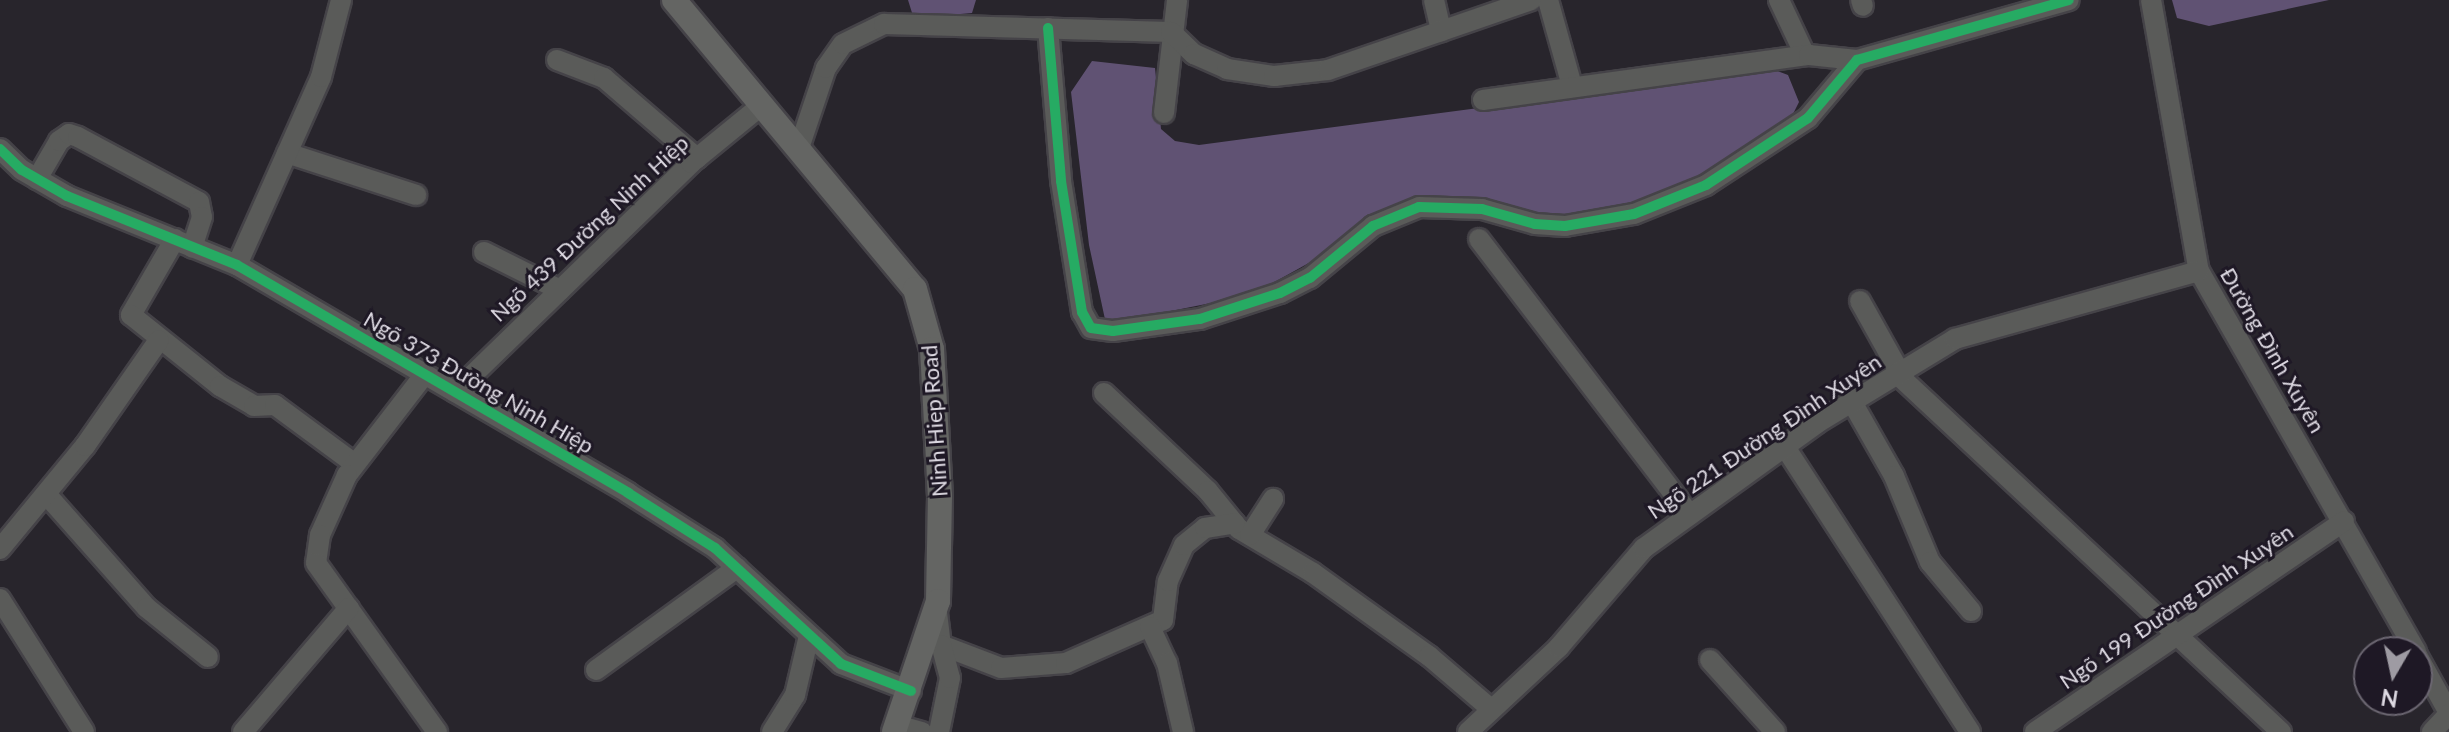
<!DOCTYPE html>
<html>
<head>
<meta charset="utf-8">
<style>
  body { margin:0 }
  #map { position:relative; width:2449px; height:732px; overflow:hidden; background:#28252c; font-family:Lato,sans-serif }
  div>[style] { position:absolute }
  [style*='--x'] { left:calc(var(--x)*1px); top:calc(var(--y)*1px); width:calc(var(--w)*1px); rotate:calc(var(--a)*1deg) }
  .water>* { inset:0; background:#605273 }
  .roads { filter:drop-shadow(2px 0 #454348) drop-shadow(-2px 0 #454348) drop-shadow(0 2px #454348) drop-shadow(0 -2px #454348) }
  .minor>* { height:20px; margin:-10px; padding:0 10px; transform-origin:10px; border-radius:10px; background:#5a5b59 }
  .major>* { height:24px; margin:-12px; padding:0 12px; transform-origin:12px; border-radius:12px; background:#646563 }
  .cycleway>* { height:10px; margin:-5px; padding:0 5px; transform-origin:5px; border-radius:5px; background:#26ab63 }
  span { translate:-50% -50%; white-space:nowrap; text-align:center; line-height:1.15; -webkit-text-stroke:6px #1e1825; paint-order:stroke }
  .street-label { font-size:22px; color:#dedae3 }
  .north { position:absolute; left:2353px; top:636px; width:80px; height:80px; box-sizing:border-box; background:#1e1825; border:2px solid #6b6671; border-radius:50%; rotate:189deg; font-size:22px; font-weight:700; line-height:32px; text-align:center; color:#dedae3 }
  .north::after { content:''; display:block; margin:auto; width:28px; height:36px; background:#9e9ba3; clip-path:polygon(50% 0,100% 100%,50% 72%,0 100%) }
</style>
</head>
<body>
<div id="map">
  <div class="water">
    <div style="clip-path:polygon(908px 0,976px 0,972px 13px,926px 17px,913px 16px)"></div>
    <div style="clip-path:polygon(2172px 0,2329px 0,2209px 26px,2177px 18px)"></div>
    <div style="clip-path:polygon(1092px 61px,1155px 68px,1161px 129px,1175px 141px,1199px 145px,1772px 69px,1788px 75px,1799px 102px,1790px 120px,1715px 170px,1615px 213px,1554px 218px,1461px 198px,1430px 197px,1373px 217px,1316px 259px,1251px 295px,1106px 324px,1089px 245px,1071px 92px)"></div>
  </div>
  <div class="roads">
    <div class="minor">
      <div style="--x:1434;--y:0;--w:32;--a:77"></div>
      <div style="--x:1548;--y:0;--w:89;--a:74.4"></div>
      <div style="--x:1779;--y:0;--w:61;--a:64.7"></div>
      <div style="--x:1861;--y:0;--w:6;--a:72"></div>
      <div style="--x:2151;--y:0;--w:275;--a:80"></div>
      <div style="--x:2199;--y:271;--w:438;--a:60.3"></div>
      <div style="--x:1048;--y:28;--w:154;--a:85.1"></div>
      <div style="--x:1061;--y:181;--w:133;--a:80.9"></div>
      <div style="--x:1082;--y:312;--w:18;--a:61"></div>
      <div style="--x:1091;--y:328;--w:22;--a:8"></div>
      <div style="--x:1113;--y:331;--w:88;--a:-7.9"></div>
      <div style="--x:1200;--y:319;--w:84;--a:-18"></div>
      <div style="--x:1280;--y:293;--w:34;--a:-27"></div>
      <div style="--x:1310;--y:278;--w:82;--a:-39.5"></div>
      <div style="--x:1373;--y:226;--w:50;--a:-22.4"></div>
      <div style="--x:1419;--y:207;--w:63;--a:1.8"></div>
      <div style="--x:1482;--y:209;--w:55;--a:15.8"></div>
      <div style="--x:1535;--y:224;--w:30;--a:4"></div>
      <div style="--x:1565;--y:226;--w:70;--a:-9.9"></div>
      <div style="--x:1634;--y:214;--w:78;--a:-21.9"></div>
      <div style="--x:1706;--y:185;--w:122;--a:-33.3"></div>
      <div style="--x:1808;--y:118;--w:76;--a:-49.8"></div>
      <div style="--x:1857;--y:60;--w:220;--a:-15.8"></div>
      <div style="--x:557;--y:60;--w:50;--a:21"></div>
      <div style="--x:604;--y:78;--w:123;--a:40.7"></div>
      <div style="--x:1483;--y:100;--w:329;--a:-7.9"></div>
      <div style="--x:1809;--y:55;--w:48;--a:5.9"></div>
      <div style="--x:1164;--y:113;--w:114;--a:-83.4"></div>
      <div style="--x:0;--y:149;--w:30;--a:44"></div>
      <div style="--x:22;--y:170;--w:52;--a:30"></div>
      <div style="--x:67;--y:196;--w:183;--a:22.1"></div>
      <div style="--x:237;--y:265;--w:453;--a:30.2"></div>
      <div style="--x:628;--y:493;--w:103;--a:32.3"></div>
      <div style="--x:715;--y:548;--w:171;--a:42.6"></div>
      <div style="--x:841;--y:664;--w:75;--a:21.1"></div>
      <div style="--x:798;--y:151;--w:88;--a:-71.4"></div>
      <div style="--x:826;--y:68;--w:29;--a:-55"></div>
      <div style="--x:843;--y:44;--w:46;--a:-26"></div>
      <div style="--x:884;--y:24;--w:287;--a:1.6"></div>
      <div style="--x:1171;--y:32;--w:32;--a:44"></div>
      <div style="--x:1194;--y:54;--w:36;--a:24"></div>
      <div style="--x:1227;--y:69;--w:48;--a:8.5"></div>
      <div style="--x:1274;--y:76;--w:54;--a:-6.3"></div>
      <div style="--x:1328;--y:70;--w:215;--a:-19"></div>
      <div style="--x:287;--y:153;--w:136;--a:18"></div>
      <div style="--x:37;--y:179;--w:44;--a:-59.9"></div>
      <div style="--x:59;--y:141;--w:12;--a:-35"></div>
      <div style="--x:69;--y:134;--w:9;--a:18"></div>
      <div style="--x:78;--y:137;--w:137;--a:28.2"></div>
      <div style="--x:199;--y:202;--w:15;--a:79"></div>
      <div style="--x:202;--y:217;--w:32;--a:108"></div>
      <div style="--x:175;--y:239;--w:88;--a:120.1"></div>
      <div style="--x:131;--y:315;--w:114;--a:38.6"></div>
      <div style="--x:220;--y:386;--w:39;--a:30"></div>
      <div style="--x:254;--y:406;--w:21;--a:-3"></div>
      <div style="--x:275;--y:405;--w:99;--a:36.4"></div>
      <div style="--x:1479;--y:239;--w:347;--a:52.6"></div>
      <div style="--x:484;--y:252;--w:85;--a:26.6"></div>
      <div style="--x:237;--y:265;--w:206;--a:-65.9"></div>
      <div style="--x:321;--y:77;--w:80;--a:-75.4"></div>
      <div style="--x:1860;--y:301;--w:82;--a:60.9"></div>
      <div style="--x:425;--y:374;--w:128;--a:127.7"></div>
      <div style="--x:347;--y:475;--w:66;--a:114.2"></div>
      <div style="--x:320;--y:535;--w:28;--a:98"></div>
      <div style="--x:316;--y:563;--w:208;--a:54.4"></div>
      <div style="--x:1897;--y:374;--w:525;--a:42.99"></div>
      <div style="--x:455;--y:392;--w:329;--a:-44.1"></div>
      <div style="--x:691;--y:163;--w:90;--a:-39.2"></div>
      <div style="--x:1104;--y:393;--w:143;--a:43.3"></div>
      <div style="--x:1208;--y:491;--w:49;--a:50.8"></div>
      <div style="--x:1239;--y:529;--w:86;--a:30.7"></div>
      <div style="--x:1313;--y:573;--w:143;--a:35.6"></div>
      <div style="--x:1429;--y:656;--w:82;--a:40.5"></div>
      <div style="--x:1852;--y:402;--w:85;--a:60.4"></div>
      <div style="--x:1894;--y:476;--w:93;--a:67.3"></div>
      <div style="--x:1930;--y:562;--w:64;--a:50.1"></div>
      <div style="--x:1785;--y:447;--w:340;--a:57"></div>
      <div style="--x:46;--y:494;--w:152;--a:48.5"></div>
      <div style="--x:147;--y:608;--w:78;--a:38.8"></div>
      <div style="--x:1250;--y:535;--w:43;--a:-57.4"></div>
      <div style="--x:0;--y:549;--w:134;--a:-50.5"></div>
      <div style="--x:85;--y:446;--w:129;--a:-55.1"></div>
      <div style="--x:0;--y:599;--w:157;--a:57.7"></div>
      <div style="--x:937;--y:613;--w:32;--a:83"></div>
      <div style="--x:941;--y:645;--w:64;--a:21"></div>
      <div style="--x:1001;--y:668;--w:65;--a:-4.4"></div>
      <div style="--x:1066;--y:663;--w:106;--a:-23.9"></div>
      <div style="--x:1163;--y:620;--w:39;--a:-83"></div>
      <div style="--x:1168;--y:581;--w:39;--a:-66"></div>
      <div style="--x:1184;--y:545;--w:27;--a:-39"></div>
      <div style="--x:1205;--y:528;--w:30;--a:-9"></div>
      <div style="--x:1150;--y:627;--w:40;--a:65"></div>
      <div style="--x:1167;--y:663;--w:71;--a:76.9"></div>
      <div style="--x:2417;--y:655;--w:66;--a:61.1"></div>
      <div style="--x:1710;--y:660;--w:97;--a:47.9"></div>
      <div style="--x:596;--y:670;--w:174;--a:-35.9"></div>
      <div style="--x:897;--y:725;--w:26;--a:16"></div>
      <div style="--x:243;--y:732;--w:163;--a:-49.5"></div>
      <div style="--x:772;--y:732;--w:44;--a:-58.1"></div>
      <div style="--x:795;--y:695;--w:61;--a:-76.7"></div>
      <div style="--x:939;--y:732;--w:55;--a:-78.5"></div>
      <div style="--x:950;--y:678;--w:34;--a:-105"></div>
      <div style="--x:1468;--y:732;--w:125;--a:-43"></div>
      <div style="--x:1559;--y:647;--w:130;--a:-49.4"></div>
      <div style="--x:1644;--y:548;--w:213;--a:-35.8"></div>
      <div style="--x:1817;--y:423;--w:162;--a:-31.3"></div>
      <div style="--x:1955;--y:339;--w:253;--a:-15.6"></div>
      <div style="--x:2035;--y:732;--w:374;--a:-34.3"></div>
      <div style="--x:2432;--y:732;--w:25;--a:-47"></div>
    </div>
    <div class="major">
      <div style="--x:674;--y:0;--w:376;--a:50.2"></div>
      <div style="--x:915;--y:289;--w:62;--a:74.2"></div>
      <div style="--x:932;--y:349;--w:147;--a:86.9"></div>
      <div style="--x:940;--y:496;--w:105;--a:91.1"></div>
      <div style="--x:938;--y:601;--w:138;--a:108.6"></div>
    </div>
  </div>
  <div class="cycleway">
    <div style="--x:1048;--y:28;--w:154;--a:85.1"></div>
    <div style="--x:1061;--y:181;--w:133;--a:80.9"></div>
    <div style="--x:1082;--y:312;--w:18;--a:61"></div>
    <div style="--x:1091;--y:328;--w:22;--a:8"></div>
    <div style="--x:1113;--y:331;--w:88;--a:-7.9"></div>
    <div style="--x:1200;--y:319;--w:84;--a:-18"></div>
    <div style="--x:1280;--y:293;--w:34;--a:-27"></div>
    <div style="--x:1310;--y:278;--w:82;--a:-39.5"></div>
    <div style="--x:1373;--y:226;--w:50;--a:-22.4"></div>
    <div style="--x:1419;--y:207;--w:63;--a:1.8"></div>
    <div style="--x:1482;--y:209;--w:55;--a:15.8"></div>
    <div style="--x:1535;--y:224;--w:30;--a:4"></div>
    <div style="--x:1565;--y:226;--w:70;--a:-9.9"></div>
    <div style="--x:1634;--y:214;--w:78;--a:-21.9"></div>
    <div style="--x:1706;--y:185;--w:122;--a:-33.3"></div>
    <div style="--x:1808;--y:118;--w:76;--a:-49.8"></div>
    <div style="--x:1857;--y:60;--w:220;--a:-15.8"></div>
    <div style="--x:0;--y:149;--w:30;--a:44"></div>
    <div style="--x:22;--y:170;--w:52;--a:30"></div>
    <div style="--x:67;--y:196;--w:183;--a:22.1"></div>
    <div style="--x:237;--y:265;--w:453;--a:30.2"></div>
    <div style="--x:628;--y:493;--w:103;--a:32.3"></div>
    <div style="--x:715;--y:548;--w:171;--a:42.6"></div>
    <div style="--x:841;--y:664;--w:75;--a:21.1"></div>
  </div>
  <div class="street-label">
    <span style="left:589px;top:228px;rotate:-43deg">Ngõ 439 Đường Ninh Hiệp</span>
    <span style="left:2273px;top:350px;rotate:60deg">Đường Đình Xuyên</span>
    <span style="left:479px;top:382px;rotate:30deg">Ngõ 373 Đường Ninh Hiệp</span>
    <span style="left:934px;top:421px;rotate:-94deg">Ninh Hiep Road</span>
    <span style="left:1764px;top:436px;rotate:-34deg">Ngõ 221 Đường Đình Xuyên</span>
    <span style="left:2176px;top:606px;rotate:-34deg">Ngõ 199 Đường Đình Xuyên</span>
  </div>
  <div class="north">N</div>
</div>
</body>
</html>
